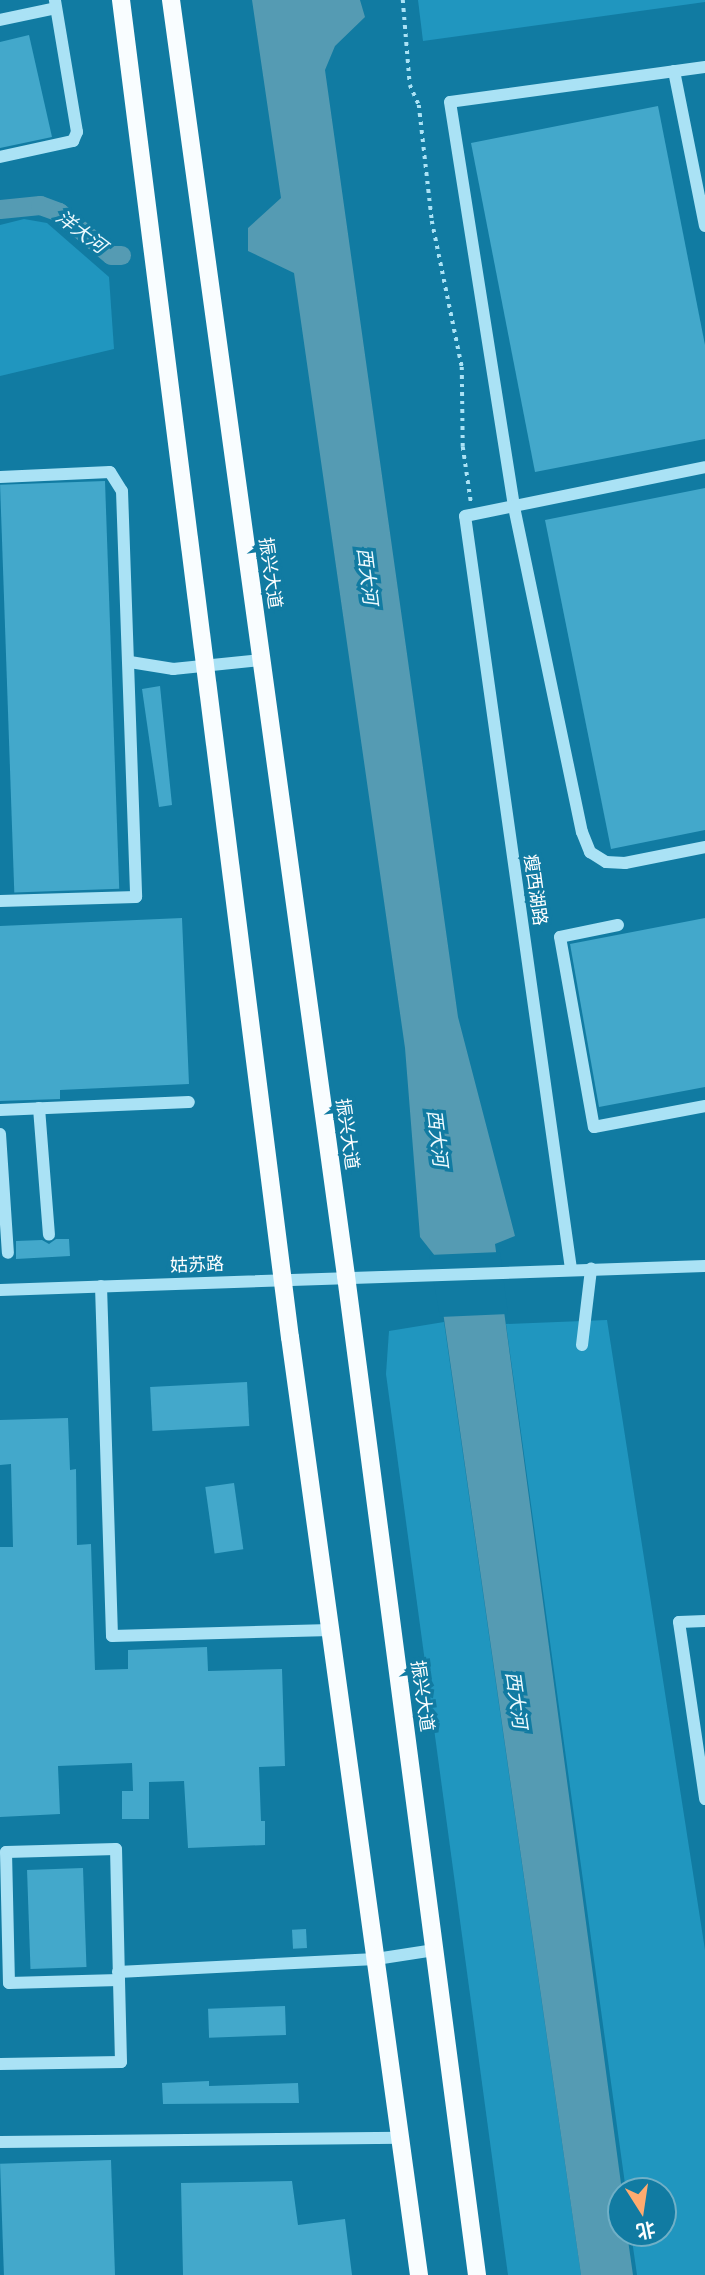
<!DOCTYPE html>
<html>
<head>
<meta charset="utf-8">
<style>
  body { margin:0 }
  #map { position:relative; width:705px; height:2275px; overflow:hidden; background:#117ba2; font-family:"Archivo Narrow","Noto Sans SC",sans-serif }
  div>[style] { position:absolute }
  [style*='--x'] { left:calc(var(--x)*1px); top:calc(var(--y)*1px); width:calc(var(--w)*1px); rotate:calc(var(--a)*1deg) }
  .green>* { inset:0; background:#2096bf }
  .water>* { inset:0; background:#559bb3 }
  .pier>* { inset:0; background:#117ba2 }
  .canal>* { height:19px; margin:-9.5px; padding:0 9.5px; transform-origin:9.5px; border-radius:9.5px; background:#559bb3 }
  .building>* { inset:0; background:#43a8cb; transform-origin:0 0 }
  .path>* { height:3.5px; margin-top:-1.75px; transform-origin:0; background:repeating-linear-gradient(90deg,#aae2f5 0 3.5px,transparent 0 8.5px) }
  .minor>* { height:12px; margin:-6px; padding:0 6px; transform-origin:6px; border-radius:6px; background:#aae2f5 }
  .major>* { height:18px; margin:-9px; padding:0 9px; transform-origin:9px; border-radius:9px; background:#f9fdff }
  span { translate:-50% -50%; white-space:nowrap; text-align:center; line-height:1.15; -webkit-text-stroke:7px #117ba2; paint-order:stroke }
  .street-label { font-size:18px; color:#fff }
  .water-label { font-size:19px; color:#edfafe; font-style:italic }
  .north { position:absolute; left:607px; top:2177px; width:70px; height:70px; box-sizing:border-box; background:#117ba2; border:2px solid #70b0c7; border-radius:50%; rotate:168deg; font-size:19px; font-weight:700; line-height:28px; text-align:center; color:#fff }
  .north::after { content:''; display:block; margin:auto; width:24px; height:32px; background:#ffab6f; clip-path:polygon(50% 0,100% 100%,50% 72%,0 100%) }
</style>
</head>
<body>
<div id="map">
  <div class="green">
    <div style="clip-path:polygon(418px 0,705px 0,705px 2px,423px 41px)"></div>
    <div style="clip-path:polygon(24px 219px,47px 223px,109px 277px,114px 349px,0 376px,0 225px)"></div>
    <div style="clip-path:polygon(607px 1320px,705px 1950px,705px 2275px,637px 2275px,631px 2233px,663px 2233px,663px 2191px,626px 2191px,506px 1324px)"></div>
    <div style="clip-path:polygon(444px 1322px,581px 2275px,508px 2275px,386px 1374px,389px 1331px)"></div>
  </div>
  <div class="water">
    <div style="clip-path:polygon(252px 0,360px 0,365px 17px,335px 46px,325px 70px,458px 1017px,515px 1236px,495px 1244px,622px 2191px,621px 2233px,627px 2233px,633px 2275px,581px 2275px,435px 1256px,420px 1237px,405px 1048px,294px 273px,248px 251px,248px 228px,281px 198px)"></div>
  </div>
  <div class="pier">
    <div style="clip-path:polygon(500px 1252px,508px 1314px,440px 1317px,429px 1255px)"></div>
  </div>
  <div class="canal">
    <div style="--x:0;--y:209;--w:40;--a:-5.7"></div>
    <div style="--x:40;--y:205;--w:20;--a:20"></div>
    <div style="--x:59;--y:212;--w:67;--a:39.6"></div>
    <div style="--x:111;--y:255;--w:10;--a:0"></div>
  </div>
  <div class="building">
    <div style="clip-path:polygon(29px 35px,52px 137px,0 148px,0 42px)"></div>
    <div style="clip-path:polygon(658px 106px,705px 345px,705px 439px,535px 472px,471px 143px)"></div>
    <div style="left:105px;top:481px;width:408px;height:105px;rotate:88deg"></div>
    <div style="clip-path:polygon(705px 488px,705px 830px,611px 849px,545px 520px)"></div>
    <div style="clip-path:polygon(160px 686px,172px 805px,159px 807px,142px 689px)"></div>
    <div style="clip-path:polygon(182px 918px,189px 1084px,60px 1090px,60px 1099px,0 1101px,0 926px)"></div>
    <div style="clip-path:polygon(705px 918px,705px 1087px,599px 1107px,570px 944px)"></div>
    <div style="clip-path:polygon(56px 1239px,69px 1239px,70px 1256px,16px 1259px,16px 1241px,42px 1240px,49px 1244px)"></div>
    <div style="left:247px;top:1382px;width:44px;height:97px;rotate:87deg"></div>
    <div style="clip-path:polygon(68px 1418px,70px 1470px,76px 1469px,77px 1545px,91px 1544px,95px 1670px,128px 1669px,128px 1650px,207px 1647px,208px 1671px,282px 1669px,285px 1766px,259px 1767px,261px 1821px,265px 1821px,265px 1845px,188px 1848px,184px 1781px,149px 1782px,149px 1819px,122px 1819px,122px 1791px,133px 1791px,132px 1763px,58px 1766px,60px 1814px,0 1817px,0 1547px,13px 1547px,11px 1464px,0 1465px,0 1420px)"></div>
    <div style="left:234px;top:1483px;width:67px;height:29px;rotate:82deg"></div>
    <div style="left:83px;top:1868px;width:99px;height:56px;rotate:88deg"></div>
    <div style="left:306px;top:1929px;width:19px;height:14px;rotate:87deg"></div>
    <div style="left:285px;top:2006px;width:29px;height:77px;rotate:88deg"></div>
    <div style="clip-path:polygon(209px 2081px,209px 2086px,298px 2083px,299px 2103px,163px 2104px,162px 2083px)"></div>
    <div style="left:111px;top:2160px;width:115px;height:111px;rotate:88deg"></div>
    <div style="clip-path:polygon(292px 2181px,298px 2225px,345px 2219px,352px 2275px,183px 2275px,181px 2183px)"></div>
  </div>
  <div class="path">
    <div style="--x:403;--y:0;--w:85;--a:85.3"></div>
    <div style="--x:410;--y:85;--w:22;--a:66"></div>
    <div style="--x:419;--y:105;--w:117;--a:83.6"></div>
    <div style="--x:432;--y:221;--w:149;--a:78.4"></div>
    <div style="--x:462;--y:367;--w:80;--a:89.3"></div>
    <div style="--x:463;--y:447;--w:56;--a:81.7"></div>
  </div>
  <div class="minor">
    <div style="--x:0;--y:20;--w:57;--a:-12.1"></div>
    <div style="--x:705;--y:67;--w:257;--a:172.2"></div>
    <div style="--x:450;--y:102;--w:410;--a:81"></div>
    <div style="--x:514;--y:507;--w:332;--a:78.2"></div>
    <div style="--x:582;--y:832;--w:22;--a:68"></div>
    <div style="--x:590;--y:852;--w:19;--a:32"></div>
    <div style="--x:606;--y:862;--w:19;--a:3"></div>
    <div style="--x:625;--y:863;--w:82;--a:-11.3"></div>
    <div style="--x:674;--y:71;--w:158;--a:78.7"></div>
    <div style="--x:0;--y:157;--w:75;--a:-12.4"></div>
    <div style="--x:73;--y:141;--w:10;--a:-66"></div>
    <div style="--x:77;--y:132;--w:134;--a:-99.5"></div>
    <div style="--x:0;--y:477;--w:110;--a:-2.6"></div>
    <div style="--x:110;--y:472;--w:22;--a:58"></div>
    <div style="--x:122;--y:491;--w:406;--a:88"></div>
    <div style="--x:136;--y:897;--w:136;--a:178.3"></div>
    <div style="--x:130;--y:662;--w:44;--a:9.2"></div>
    <div style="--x:173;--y:669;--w:88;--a:-5.8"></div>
    <div style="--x:618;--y:925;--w:59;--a:168.3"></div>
    <div style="--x:560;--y:937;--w:193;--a:79.9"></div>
    <div style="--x:594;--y:1127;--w:113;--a:-10.7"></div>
    <div style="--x:39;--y:1108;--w:127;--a:85.5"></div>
    <div style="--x:0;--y:1110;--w:189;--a:-2.4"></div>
    <div style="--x:0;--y:1134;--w:119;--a:86.2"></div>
    <div style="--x:571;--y:1269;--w:760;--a:-98.01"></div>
    <div style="--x:465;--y:516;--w:245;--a:-11.5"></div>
    <div style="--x:101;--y:1286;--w:350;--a:88.2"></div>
    <div style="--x:112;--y:1636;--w:219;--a:-1.6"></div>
    <div style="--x:0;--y:1290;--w:705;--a:-1.95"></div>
    <div style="--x:582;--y:1345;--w:77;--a:-83.2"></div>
    <div style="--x:705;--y:1621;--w:26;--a:178"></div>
    <div style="--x:679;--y:1622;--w:179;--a:81.6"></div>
    <div style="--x:118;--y:1972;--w:258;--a:-2.9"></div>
    <div style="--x:376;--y:1959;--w:59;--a:-8.8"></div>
    <div style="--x:0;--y:2064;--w:121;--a:-0.9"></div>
    <div style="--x:121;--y:2062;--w:82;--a:-91.4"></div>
    <div style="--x:119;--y:1980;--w:131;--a:-91.3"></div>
    <div style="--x:116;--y:1849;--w:110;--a:178.4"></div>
    <div style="--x:6;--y:1852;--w:131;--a:88.7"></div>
    <div style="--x:9;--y:1983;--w:110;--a:-1.6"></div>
    <div style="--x:0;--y:2142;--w:401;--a:-0.6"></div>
  </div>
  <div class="major">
    <div style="--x:121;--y:0;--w:1348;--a:82.8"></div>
    <div style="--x:290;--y:1337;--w:947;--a:82.17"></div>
    <div style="--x:171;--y:0;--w:1288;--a:82.19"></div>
    <div style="--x:346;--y:1276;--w:1008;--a:82.53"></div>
  </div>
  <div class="street-label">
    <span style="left:270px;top:573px;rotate:82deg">振兴大道</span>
    <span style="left:535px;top:890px;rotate:82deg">瘦西湖路</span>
    <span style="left:347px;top:1134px;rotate:82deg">振兴大道</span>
    <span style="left:197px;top:1265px;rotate:-2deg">姑苏路</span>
    <span style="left:422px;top:1696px;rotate:82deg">振兴大道</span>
  </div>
  <div class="water-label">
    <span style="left:81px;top:232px;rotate:37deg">洋大河</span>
    <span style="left:367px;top:576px;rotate:83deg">西大河</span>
    <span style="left:437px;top:1138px;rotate:83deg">西大河</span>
    <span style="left:516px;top:1700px;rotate:82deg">西大河</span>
  </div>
  <div class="north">北</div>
</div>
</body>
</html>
